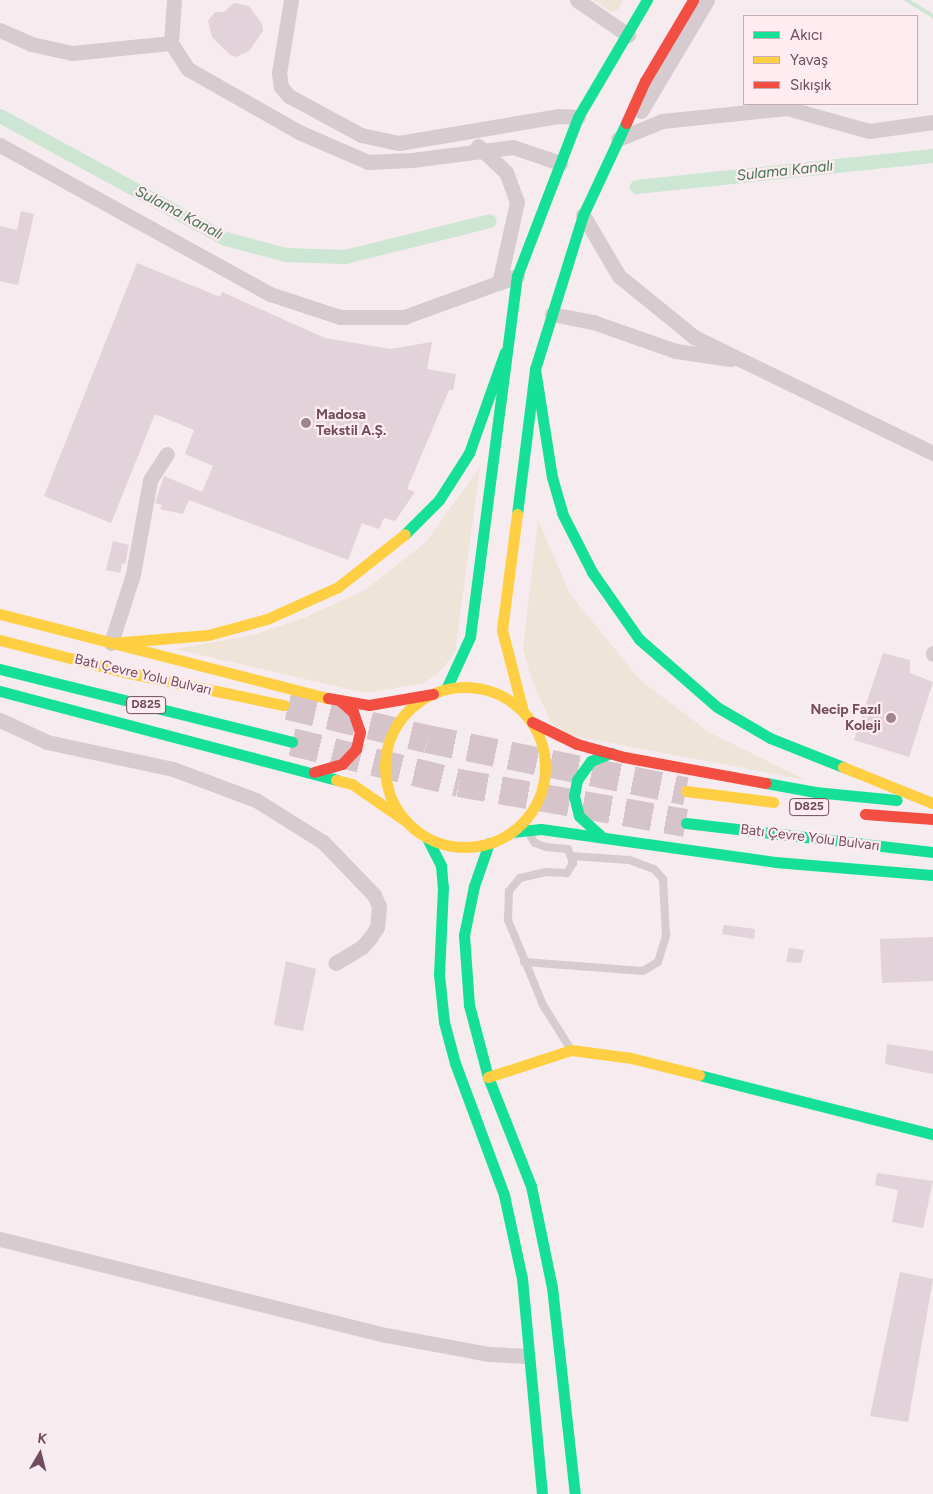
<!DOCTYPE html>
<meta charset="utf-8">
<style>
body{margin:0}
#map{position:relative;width:933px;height:1494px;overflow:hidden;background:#f6ebee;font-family:Figtree,sans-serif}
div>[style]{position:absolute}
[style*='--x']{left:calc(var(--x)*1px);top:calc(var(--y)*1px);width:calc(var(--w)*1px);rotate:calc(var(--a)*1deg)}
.green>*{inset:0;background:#eee4d7}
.stream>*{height:4px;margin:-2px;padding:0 2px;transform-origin:2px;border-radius:2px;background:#cde5d3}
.canal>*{height:14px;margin:-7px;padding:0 7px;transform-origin:7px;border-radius:7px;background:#cde5d3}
.building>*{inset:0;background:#e2d2d9}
.highway-tunnel>*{height:28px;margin-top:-14px;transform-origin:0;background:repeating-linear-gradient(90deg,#d5c4ca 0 28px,transparent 0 42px)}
.lane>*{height:8px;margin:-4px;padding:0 4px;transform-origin:4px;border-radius:4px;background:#d6cbcf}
.street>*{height:15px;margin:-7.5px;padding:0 7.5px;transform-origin:7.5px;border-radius:7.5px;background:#d6cbcf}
.fast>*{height:11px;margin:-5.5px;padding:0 5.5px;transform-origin:5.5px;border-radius:5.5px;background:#16e098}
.slow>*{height:11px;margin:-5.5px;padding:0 5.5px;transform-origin:5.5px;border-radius:5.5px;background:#ffcf43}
.slow>.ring{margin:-5.5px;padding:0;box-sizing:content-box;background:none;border:11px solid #ffcf43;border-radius:50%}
.jam>*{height:11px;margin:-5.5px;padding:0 5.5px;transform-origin:5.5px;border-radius:5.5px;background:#f24e42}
.dots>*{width:14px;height:14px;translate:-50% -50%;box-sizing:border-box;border:2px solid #feecf0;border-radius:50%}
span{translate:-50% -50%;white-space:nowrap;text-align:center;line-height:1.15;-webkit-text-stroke:4.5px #feecf0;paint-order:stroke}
.shield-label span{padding:1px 4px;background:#feecf0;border:1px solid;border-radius:4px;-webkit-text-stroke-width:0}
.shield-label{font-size:12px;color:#724d5f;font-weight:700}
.poi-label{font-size:14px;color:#724d5f;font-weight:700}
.left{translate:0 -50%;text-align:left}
.right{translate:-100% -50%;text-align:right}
.street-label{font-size:14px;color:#724d5f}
.water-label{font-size:15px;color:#427652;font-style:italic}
.legend{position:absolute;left:743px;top:15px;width:175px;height:90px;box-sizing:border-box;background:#feecf0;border:1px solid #c6acb6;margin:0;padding:6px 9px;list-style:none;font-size:15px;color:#724d5f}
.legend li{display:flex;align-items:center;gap:10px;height:25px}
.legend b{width:25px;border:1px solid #c6acb6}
.north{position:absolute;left:15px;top:1429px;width:50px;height:50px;-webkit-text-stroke:4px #feecf0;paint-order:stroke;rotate:8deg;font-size:14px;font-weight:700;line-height:20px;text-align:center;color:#724d5f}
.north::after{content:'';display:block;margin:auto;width:18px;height:22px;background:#724d5f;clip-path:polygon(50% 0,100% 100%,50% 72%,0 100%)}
</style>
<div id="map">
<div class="green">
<i style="clip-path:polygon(594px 0,623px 0,618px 10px,611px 12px)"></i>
<i style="clip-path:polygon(480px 467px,455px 652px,442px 669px,424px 683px,366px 693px,175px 649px,253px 635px,304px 618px,365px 590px,426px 542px)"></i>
<i style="clip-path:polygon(538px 520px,570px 594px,640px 680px,710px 733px,806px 780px,569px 735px,551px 723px,531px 678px,523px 649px)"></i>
</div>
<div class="stream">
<i style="--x:907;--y:0;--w:31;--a:32"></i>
</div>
<div class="canal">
<i style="--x:0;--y:116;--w:257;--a:28.6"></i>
<i style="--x:226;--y:239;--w:62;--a:14.9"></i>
<i style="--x:286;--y:255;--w:59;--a:1.9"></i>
<i style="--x:345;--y:257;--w:149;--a:-13.9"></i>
<i style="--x:637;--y:187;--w:298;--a:-6"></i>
</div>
<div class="building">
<i style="clip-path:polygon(234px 3px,249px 6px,262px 24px,263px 31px,249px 51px,236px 57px,230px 55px,212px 37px,208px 21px,215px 12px,224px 12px)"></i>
<i style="clip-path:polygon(21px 211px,34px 214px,18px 285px,0 281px,0 226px,17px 230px)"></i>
<i style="clip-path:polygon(137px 263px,220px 297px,222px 292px,325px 338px,390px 349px,432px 342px,427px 369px,456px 374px,453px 390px,449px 390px,407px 489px,415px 492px,395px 521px,384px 518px,379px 529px,362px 523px,348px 560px,189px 500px,183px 514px,160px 509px,162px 505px,155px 503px,164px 476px,202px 492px,213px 466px,185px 454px,194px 430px,155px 414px,111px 523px,44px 496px)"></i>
<i style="clip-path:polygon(113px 541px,129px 545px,125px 564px,122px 563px,120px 573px,106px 570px)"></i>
<i style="clip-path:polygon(883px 653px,910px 660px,910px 673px,933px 682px,909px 757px,854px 740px)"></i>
<i style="clip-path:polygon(724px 925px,755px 929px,754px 939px,722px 934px)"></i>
<i style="clip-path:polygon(933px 937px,933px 981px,882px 983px,880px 939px)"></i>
<i style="clip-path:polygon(789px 948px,804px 950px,801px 963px,786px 962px)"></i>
<i style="clip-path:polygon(286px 961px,316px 969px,303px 1031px,274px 1025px)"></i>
<i style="clip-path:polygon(887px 1044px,933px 1051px,933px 1074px,885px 1064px)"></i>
<i style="clip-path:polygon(877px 1173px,933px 1181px,923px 1228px,892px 1222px,898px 1190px,875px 1185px)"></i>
<i style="clip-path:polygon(900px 1272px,933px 1279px,908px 1422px,870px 1416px)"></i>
</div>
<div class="highway-tunnel">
<i style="--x:288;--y:706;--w:143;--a:13.4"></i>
<i style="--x:427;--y:739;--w:264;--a:11.4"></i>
<i style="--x:292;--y:742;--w:172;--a:13.8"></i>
<i style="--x:459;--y:783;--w:230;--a:10"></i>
</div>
<div class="lane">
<i style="--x:531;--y:837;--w:7;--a:56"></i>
<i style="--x:535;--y:843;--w:12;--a:20"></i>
<i style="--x:546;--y:847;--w:22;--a:5"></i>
<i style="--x:568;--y:849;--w:15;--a:70"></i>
<i style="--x:573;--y:863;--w:12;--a:121"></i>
<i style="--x:567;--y:873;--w:21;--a:-177"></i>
<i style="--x:546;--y:872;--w:27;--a:167"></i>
<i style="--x:520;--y:878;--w:17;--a:130"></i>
<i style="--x:509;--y:891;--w:29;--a:92"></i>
<i style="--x:508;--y:920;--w:92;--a:67.6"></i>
<i style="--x:543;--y:1005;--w:51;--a:57.9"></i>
<i style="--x:524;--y:962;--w:119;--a:4.3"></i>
<i style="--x:643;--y:971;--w:17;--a:-31"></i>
<i style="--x:658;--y:962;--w:28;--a:-73"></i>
<i style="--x:666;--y:935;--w:56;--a:-93.1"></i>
<i style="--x:663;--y:879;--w:13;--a:-132"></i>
<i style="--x:654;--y:869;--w:27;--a:-160"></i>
<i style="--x:629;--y:860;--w:57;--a:-176"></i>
</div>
<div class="street">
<i style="--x:174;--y:0;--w:43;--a:94"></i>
<i style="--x:171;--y:43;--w:31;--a:57"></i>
<i style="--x:188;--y:69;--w:128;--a:29.6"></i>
<i style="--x:299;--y:132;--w:75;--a:23.5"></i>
<i style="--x:368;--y:162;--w:44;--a:-2.6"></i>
<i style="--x:412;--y:160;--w:102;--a:-7.3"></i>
<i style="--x:513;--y:147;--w:50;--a:18.8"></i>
<i style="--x:291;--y:0;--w:74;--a:99.3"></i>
<i style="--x:279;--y:73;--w:14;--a:82"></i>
<i style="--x:281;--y:87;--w:12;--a:48"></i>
<i style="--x:289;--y:96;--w:82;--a:28.4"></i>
<i style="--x:361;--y:135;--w:39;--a:12"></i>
<i style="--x:399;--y:143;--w:161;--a:-9.6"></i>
<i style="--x:558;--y:116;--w:20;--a:3"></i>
<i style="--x:577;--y:0;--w:62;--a:34.5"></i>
<i style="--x:0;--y:30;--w:34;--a:24"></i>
<i style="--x:31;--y:44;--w:42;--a:12.4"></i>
<i style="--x:72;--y:53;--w:100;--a:-5.8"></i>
<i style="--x:641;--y:111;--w:129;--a:-59.3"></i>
<i style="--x:618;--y:139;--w:48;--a:-22.2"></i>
<i style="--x:662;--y:121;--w:126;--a:-5.9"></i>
<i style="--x:787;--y:108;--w:85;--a:15.7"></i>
<i style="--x:869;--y:131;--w:65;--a:-8"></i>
<i style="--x:0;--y:145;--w:308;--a:28.9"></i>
<i style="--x:270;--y:294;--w:74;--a:18.2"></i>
<i style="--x:340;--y:317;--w:64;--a:0"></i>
<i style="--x:404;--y:317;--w:120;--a:-19.9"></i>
<i style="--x:478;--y:146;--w:38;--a:43"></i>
<i style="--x:506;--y:172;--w:32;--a:70"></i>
<i style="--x:517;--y:202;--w:83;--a:102.5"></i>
<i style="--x:583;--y:215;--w:71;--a:59.5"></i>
<i style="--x:619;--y:276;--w:97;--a:39.1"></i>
<i style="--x:694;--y:337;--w:266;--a:25.9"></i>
<i style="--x:552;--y:314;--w:42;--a:11"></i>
<i style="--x:593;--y:322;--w:88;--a:19.3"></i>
<i style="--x:676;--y:351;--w:55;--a:8.4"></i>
<i style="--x:111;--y:643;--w:72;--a:-72.3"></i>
<i style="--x:133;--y:574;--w:96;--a:-79.7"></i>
<i style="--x:150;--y:480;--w:31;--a:-57"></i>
<i style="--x:933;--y:654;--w:1;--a:-90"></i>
<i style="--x:0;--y:720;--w:52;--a:25.1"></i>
<i style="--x:47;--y:742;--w:129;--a:12.1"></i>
<i style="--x:173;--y:769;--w:89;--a:20.5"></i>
<i style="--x:256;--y:800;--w:79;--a:32.1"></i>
<i style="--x:323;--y:842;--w:74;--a:46.1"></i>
<i style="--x:374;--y:895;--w:12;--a:66"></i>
<i style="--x:379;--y:906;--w:21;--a:95"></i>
<i style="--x:377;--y:927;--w:13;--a:122"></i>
<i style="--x:370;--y:938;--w:12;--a:132"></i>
<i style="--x:362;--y:947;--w:31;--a:149"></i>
<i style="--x:0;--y:1239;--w:398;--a:14"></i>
<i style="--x:386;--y:1335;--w:105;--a:10.5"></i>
<i style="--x:489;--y:1354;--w:38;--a:3"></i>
</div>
<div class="fast">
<i style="--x:535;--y:369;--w:109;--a:81.1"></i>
<i style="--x:552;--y:477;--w:37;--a:74"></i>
<i style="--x:562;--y:513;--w:66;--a:63"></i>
<i style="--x:592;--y:572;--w:82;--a:55"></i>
<i style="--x:639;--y:639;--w:103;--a:41.1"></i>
<i style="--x:717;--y:707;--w:61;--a:30.3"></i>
<i style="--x:770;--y:738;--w:79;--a:21.7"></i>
<i style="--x:517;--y:514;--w:146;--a:-82.9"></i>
<i style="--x:535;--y:369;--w:161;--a:-72.7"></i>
<i style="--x:583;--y:215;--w:102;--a:-64.9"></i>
<i style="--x:405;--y:534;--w:48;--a:-45"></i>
<i style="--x:439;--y:500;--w:56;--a:-57.4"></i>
<i style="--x:469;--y:453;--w:107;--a:-70.4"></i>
<i style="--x:0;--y:669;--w:301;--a:14"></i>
<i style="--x:446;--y:689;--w:57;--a:-65.2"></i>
<i style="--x:470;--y:637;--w:364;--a:-82.6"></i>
<i style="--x:517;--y:276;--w:170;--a:-69"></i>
<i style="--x:578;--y:117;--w:136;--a:-59.5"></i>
<i style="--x:0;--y:691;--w:348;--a:14.8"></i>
<i style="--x:766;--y:783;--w:50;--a:10.4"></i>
<i style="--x:815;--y:792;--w:82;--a:5.6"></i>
<i style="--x:686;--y:823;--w:249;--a:6.7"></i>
<i style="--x:512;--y:832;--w:29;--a:-6"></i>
<i style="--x:541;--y:829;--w:236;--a:8"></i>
<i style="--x:775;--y:862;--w:159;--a:4.7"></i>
<i style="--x:600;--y:835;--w:28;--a:-138"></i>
<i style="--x:579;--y:816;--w:21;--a:-104"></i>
<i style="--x:574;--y:796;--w:16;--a:-79"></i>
<i style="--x:577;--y:780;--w:24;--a:-54"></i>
<i style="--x:591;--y:761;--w:22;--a:-22"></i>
<i style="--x:427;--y:838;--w:31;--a:63"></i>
<i style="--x:441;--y:866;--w:21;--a:85"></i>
<i style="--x:443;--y:887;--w:87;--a:92.6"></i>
<i style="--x:439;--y:974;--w:48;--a:84.1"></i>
<i style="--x:444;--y:1022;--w:42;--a:75"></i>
<i style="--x:455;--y:1063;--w:141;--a:69.6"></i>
<i style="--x:504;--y:1195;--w:85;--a:77.8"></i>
<i style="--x:522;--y:1278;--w:217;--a:84.7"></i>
<i style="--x:489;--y:843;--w:46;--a:109.2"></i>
<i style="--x:474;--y:886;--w:50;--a:101.5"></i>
<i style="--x:464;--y:935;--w:70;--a:85.9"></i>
<i style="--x:469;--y:1005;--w:74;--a:75.2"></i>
<i style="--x:488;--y:1077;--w:117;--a:68.5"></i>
<i style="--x:531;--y:1186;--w:103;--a:78.3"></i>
<i style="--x:552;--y:1287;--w:208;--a:83.7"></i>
<i style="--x:699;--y:1075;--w:241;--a:14.2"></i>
</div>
<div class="slow">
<i style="--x:517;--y:514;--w:117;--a:97.4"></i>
<i style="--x:502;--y:630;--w:84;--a:75.5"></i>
<i style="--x:0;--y:614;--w:339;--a:14.4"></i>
<i style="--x:0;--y:640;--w:128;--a:14.5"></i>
<i style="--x:124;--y:672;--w:163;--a:11.7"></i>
<i style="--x:111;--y:643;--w:97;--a:-4.7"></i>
<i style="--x:208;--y:635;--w:61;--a:-15.2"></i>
<i style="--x:267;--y:619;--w:78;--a:-24.3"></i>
<i style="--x:338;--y:587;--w:85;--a:-38.3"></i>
<i class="ring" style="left:385px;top:687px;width:149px;height:149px"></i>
<i style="--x:843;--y:767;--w:96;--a:22"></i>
<i style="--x:336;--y:780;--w:16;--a:14"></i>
<i style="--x:352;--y:784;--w:67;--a:34.6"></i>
<i style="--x:686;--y:791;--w:88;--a:7.2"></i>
<i style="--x:488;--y:1077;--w:87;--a:-18"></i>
<i style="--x:571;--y:1050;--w:61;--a:7.6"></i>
<i style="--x:631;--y:1058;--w:70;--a:14"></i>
</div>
<div class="jam">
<i style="--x:626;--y:123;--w:46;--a:-65.7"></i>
<i style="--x:645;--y:81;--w:94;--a:-59.3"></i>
<i style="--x:328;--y:698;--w:42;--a:9.7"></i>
<i style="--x:369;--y:705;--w:65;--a:-9.8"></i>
<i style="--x:532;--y:722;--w:50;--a:26.1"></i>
<i style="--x:577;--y:744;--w:49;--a:15.5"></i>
<i style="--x:624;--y:757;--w:144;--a:10.4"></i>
<i style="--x:314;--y:772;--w:29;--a:-16"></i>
<i style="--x:342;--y:764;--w:21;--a:-47"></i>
<i style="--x:356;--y:749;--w:17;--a:-77"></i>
<i style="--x:360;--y:732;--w:21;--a:-109"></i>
<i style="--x:353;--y:712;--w:18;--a:-139"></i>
<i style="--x:865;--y:814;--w:68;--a:4.2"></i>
</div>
<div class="dots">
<i style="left:306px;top:423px;background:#a08491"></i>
<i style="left:891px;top:718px;background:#a08491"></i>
</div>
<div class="shield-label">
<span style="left:146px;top:705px">D825</span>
<span style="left:809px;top:807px">D825</span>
</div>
<div class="poi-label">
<span class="left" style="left:316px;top:423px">Madosa<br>Tekstil A.Ş.</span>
<span class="right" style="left:881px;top:718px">Necip Fazıl<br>Koleji</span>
</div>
<div class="street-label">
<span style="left:143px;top:675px;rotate:13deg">Batı Çevre Yolu Bulvarı</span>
<span style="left:810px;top:838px;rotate:7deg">Batı Çevre Yolu Bulvarı</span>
</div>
<div class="water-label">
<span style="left:785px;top:171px;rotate:-6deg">Sulama Kanalı</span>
<span style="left:179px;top:213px;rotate:28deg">Sulama Kanalı</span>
</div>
<ul class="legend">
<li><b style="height:6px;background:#16e098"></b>Akıcı</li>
<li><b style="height:6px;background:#ffcf43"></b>Yavaş</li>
<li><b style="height:6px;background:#f24e42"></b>Sıkışık</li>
</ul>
<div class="north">K</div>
</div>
